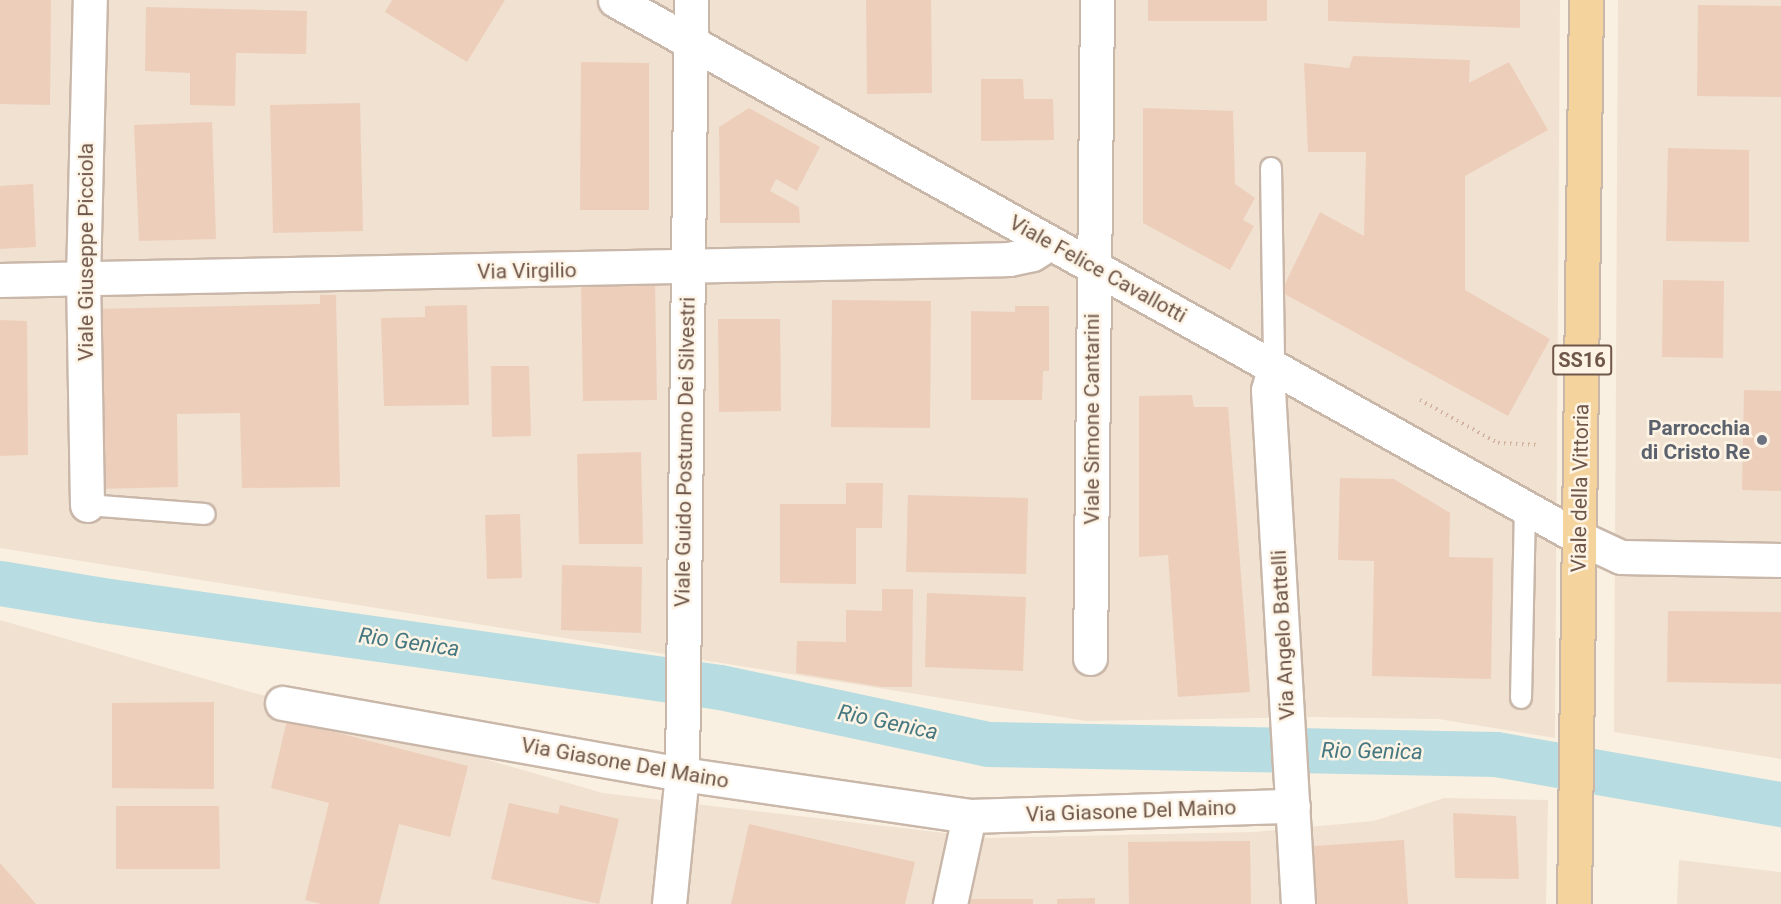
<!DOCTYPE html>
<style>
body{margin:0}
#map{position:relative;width:1781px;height:904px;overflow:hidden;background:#faf0e1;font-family:Roboto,sans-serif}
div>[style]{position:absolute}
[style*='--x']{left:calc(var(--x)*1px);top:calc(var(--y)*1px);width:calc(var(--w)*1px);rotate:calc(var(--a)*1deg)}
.residential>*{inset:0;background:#f1e1d0}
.canal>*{height:45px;margin:-22.5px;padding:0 22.5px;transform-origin:22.5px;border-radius:22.5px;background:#b7dce1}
.building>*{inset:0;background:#edcebb}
.path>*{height:4px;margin-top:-2px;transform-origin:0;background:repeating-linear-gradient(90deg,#d1b29e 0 1.5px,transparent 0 6px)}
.roads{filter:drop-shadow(2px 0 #c9b7a9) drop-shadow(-2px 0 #c9b7a9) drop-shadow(0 2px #c9b7a9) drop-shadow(0 -2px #c9b7a9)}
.lane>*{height:20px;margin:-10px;padding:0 10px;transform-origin:10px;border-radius:10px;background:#fff}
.street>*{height:33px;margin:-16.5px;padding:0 16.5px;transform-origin:16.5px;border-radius:16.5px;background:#fff}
.secondary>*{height:33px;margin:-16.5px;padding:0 16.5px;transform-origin:16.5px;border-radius:16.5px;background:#fff}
.primary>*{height:33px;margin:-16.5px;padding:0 16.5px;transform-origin:16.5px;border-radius:16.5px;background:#f5d39d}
.dots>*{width:16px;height:16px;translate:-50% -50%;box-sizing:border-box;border:3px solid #fdf4e6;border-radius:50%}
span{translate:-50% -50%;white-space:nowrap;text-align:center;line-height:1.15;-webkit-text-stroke:5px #fdf4e6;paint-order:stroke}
.shield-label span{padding:2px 4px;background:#fdf4e6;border:2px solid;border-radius:4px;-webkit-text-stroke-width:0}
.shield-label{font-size:20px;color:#6f574a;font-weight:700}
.street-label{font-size:21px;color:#6f574a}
.worship-label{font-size:21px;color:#5b616d;font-weight:700}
.right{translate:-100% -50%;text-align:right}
.water-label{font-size:22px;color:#467881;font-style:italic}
</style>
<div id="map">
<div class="residential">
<i style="clip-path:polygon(0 0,1560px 0,1555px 738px,1438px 719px,1312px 717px,1086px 721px,0 548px)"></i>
<i style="clip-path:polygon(1618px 0,1781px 0,1781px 759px,1614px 732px)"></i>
<i style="clip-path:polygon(0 620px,603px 793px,720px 807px,988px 838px,1254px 832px,1374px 821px,1444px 798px,1548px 800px,1546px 904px,0 904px)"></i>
<i style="clip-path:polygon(1679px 860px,1781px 872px,1781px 904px,1677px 904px)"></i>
</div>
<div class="canal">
<i style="--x:0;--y:583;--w:104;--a:9.4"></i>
<i style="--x:103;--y:600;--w:623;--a:8.03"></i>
<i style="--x:720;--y:687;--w:274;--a:12"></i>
<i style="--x:988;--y:744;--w:508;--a:1.13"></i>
<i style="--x:1496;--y:754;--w:289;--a:10"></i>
</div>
<div class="building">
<i style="clip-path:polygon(0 0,51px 0,50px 105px,0 104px)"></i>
<i style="clip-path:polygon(392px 0,505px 0,467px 62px,385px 12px)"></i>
<i style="clip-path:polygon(866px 0,931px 0,932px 93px,867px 94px)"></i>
<i style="clip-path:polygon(1148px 0,1267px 0,1267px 21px,1148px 21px)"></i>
<i style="clip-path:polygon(1328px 0,1520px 0,1520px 28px,1328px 21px)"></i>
<i style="clip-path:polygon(1698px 5px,1781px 6px,1781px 97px,1697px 96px)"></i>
<i style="clip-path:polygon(146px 7px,307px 11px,306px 54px,236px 53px,235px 106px,190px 105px,190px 73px,145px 71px)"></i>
<i style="clip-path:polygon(1353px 56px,1470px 60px,1469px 83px,1509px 62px,1548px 130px,1465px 176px,1465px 290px,1550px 339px,1508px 416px,1281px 292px,1320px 212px,1364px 236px,1366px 152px,1308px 152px,1304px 63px,1349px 68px)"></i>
<i style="clip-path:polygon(581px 62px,649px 63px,649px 210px,580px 210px)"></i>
<i style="clip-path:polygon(981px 79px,1023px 79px,1024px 99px,1053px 99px,1054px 140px,981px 141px)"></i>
<i style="clip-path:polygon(360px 103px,363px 231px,273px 233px,270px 105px)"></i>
<i style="clip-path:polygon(749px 108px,820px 147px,797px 191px,776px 179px,770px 191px,799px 207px,800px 223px,720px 223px,719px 127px)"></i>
<i style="clip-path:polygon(1143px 108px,1233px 111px,1235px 184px,1255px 198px,1243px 220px,1254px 226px,1230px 270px,1143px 223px)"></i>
<i style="clip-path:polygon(212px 122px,216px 239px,139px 241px,134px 125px)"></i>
<i style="clip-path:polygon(1668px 148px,1749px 150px,1749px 242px,1666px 241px)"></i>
<i style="clip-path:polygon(33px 184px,36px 247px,0 249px,0 186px)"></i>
<i style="clip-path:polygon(1663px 280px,1724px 281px,1723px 358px,1662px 357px)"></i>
<i style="clip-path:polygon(655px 283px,657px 400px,583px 401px,581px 284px)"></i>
<i style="clip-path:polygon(320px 295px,336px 295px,340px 487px,242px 488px,240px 413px,177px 414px,178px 487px,97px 489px,93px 309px,320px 304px)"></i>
<i style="clip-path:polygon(832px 300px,931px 301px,930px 428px,831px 427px)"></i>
<i style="clip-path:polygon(467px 305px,469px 405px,384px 406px,381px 318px,425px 317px,425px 306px)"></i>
<i style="clip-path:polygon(1015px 306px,1049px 306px,1049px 371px,1043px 371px,1042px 400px,971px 400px,971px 311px,1015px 312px)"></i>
<i style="clip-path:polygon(718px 319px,780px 319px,781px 411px,719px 412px)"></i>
<i style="clip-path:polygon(0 320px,27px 321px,28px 455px,0 456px)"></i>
<i style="clip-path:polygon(491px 366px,529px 366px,531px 436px,492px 437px)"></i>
<i style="clip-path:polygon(1744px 390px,1781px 391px,1781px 491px,1742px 490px)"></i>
<i style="clip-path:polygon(1192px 395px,1194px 407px,1228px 407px,1250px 692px,1178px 697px,1168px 555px,1139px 557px,1139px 396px)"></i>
<i style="clip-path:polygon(641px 452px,643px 544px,579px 544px,577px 454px)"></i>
<i style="clip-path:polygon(1340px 478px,1394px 479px,1450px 513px,1449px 557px,1493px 558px,1491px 679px,1372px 676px,1374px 561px,1338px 560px)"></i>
<i style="clip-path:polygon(846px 483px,883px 483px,882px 528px,856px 528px,856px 584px,780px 583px,780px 504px,846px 504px)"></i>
<i style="clip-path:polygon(908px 495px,1028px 498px,1026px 574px,906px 572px)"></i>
<i style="clip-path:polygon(520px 514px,522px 578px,487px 579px,485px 515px)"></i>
<i style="clip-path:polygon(562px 565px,642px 567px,641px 633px,561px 630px)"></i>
<i style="clip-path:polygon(882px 589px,913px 589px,912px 687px,882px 687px,796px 673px,797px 641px,846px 642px,846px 610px,882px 611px)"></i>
<i style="clip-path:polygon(927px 593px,1026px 597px,1023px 671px,925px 667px)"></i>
<i style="clip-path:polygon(1668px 611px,1781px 612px,1781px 684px,1667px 682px)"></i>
<i style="clip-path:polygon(214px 702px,214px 789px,112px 788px,112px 703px)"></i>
<i style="clip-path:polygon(287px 720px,468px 766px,450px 837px,399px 824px,379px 904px,321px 904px,305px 900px,329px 803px,271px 788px)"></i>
<i style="clip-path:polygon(509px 803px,558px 814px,560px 805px,619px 819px,599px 904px,491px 879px)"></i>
<i style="clip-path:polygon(116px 806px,219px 806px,220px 869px,116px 869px)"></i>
<i style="clip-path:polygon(1453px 813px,1516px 816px,1519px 879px,1455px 878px)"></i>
<i style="clip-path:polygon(749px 824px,915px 862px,905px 904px,731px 904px)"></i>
<i style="clip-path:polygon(1404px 840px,1408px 904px,1309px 904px,1314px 846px)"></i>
<i style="clip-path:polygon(1250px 841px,1251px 904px,1129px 904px,1128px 842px)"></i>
<i style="clip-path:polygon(0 863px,36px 904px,0 904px)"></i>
<i style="clip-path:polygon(1095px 898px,1095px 904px,1057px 904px,1057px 899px)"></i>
<i style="clip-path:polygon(967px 899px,1033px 899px,1033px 904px,967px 904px)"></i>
</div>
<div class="path">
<i style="--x:1420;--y:400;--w:89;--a:28.9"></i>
<i style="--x:1498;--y:443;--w:40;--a:2.9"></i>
</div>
<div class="roads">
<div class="lane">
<i style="--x:1271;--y:168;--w:200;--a:89.1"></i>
<i style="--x:87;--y:505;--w:118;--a:4.4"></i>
<i style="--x:1521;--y:698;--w:191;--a:-88.8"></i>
</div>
<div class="street">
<i style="--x:0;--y:280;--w:1009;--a:-1.19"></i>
<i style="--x:1009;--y:259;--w:24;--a:-12"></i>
<i style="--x:1032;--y:254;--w:21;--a:-31"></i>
<i style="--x:1274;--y:368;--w:23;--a:105"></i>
<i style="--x:1268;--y:390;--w:515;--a:86.66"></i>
<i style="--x:87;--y:505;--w:226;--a:-91"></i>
<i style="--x:83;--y:279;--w:279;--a:-88.6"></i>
<i style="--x:1580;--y:538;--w:45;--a:24.9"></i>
<i style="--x:1621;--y:557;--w:160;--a:1.1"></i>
<i style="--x:1090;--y:658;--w:658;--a:-89.39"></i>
<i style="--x:282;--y:703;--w:406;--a:10.1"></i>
<i style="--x:682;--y:774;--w:290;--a:8.3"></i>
<i style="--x:969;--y:816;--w:324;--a:-1.8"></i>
<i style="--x:669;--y:904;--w:131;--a:-84.3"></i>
<i style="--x:682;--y:774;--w:774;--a:-89.33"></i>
<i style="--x:950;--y:904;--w:90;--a:-77.8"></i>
</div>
<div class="secondary">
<i style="--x:615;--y:0;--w:1105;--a:29.14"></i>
</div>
<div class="primary">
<i style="--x:1574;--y:904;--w:904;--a:-89.24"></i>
</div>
</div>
<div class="dots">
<i style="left:1762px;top:440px;background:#6b7280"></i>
</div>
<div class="shield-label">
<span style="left:1582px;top:360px">SS16</span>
</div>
<div class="street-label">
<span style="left:86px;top:252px;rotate:-90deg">Viale Giuseppe Picciola</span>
<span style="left:1098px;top:269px;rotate:29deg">Viale Felice Cavallotti</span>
<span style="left:527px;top:271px;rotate:-1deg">Via Virgilio</span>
<span style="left:1092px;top:419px;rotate:-90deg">Viale Simone Cantarini</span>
<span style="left:685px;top:452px;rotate:-89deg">Viale Guido Postumo Dei Silvestri</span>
<span style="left:1580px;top:488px;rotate:-89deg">Viale della Vittoria</span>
<span style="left:1283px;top:635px;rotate:-93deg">Via Angelo Battelli</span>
<span style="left:625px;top:763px;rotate:10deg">Via Giasone Del Maino</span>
<span style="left:1131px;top:811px;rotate:-2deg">Via Giasone Del Maino</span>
</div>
<div class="worship-label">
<span class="right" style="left:1750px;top:440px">Parrocchia<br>di Cristo Re</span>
</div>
<div class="water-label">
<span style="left:409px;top:642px;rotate:8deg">Rio Genica</span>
<span style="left:888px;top:722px;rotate:12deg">Rio Genica</span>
<span style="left:1372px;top:751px;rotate:1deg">Rio Genica</span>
</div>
</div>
